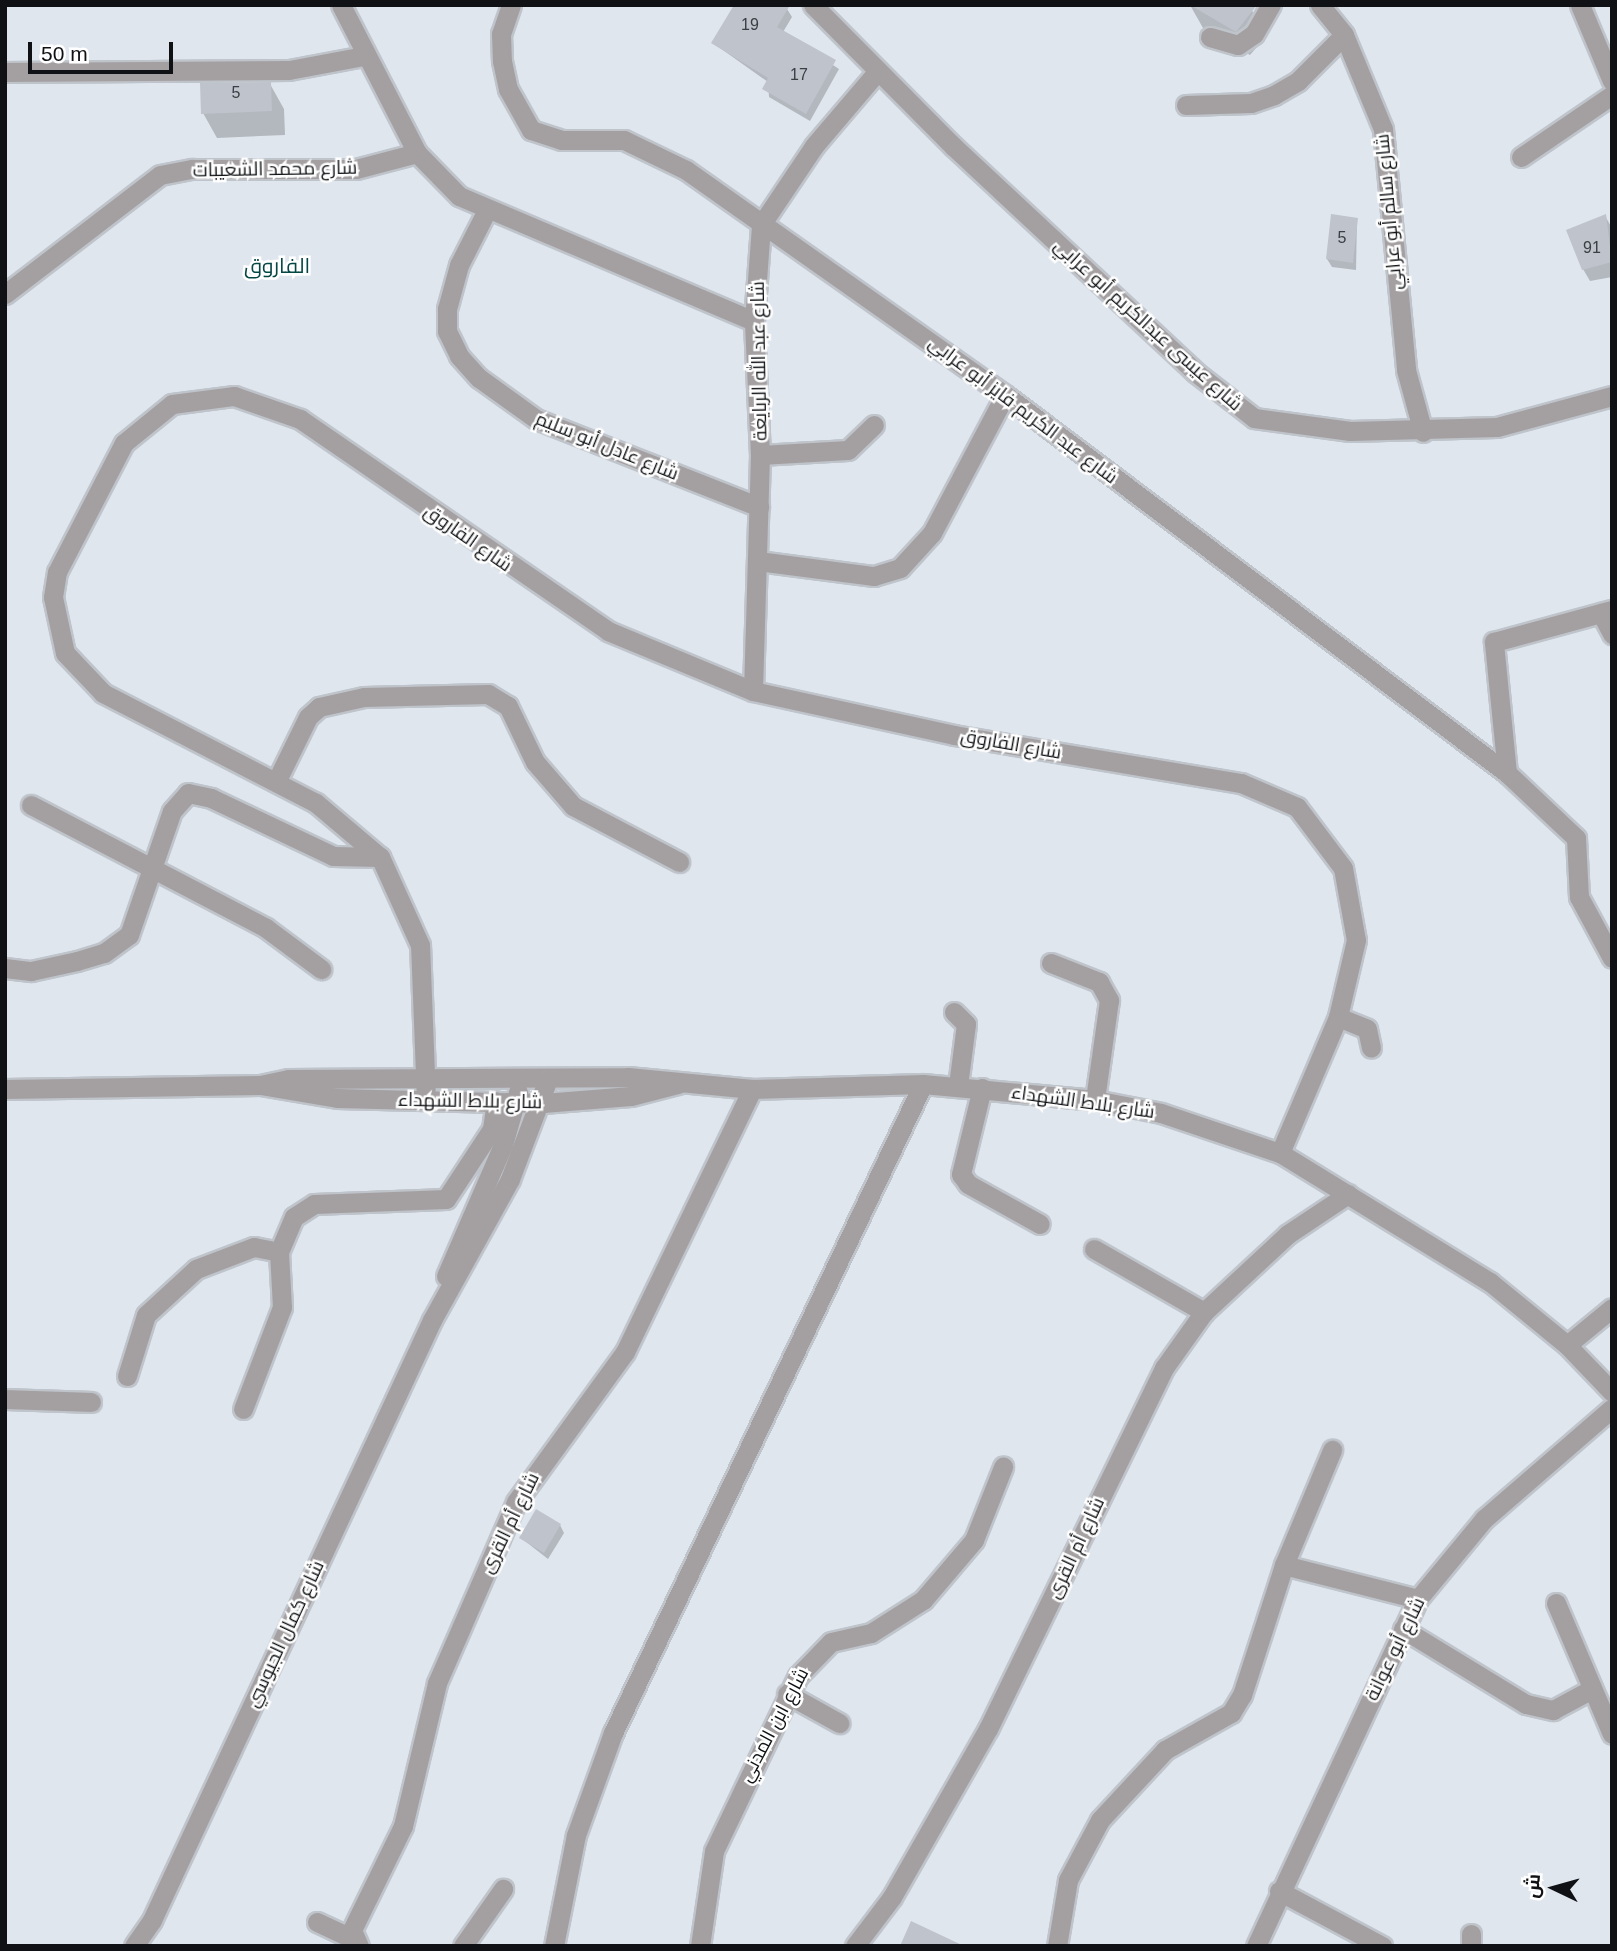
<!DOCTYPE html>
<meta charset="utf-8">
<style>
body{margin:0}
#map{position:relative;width:1617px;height:1951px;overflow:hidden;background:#e0e6ee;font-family:Helvetica,Cairo,sans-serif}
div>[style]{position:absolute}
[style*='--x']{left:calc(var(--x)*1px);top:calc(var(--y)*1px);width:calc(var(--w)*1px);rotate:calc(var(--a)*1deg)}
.shadow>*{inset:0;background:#0003}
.building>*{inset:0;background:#bec3cc}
.roads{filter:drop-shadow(2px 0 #bfc4cb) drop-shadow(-2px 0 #bfc4cb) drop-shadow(0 2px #bfc4cb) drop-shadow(0 -2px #bfc4cb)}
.minor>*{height:19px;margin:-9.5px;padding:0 9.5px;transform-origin:9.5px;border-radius:9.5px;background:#a4a0a2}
span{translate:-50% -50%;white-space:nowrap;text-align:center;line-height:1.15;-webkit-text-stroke:5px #fff;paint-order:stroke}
.number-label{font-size:16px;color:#3b3e42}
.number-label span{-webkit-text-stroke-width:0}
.street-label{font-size:19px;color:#0f1114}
.neighbourhood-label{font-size:21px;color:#044745}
.frame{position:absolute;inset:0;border:7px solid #0f1114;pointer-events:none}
.north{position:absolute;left:1519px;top:1853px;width:70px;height:70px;-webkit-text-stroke:5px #fff;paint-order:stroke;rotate:275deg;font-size:19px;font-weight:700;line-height:28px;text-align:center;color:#0f1114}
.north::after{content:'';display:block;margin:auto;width:24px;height:32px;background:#0f1114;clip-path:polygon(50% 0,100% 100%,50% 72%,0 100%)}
.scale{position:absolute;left:28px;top:42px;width:145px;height:32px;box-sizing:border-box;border:4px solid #0f1114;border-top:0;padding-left:9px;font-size:21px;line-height:24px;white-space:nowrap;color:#0f1114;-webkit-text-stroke:5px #fff;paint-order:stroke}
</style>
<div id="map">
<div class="shadow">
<i style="clip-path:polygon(1190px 5px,1248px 5px,1268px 34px,1250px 55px,1203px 28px)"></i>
<i style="clip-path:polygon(787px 9px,792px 17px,783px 32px,839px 69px,810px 121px,769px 97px,768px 82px,713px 43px)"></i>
<i style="clip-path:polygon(270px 84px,284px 109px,285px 135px,217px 138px,203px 113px)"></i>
<i style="clip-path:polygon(1605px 216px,1612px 228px,1612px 277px,1590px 281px,1583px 269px)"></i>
<i style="clip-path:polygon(1357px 219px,1356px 270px,1332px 267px,1327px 259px)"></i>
<i style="clip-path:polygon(560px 1525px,564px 1533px,548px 1559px,521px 1538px)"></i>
</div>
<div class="building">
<i style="clip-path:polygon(734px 5px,790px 5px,777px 27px,836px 60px,806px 114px,762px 89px,768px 78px,711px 43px)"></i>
<i style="clip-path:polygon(1190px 5px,1257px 5px,1236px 32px)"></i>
<i style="clip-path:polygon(271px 82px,272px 111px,201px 114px,200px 83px)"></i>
<i style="clip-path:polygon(1331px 214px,1358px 218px,1353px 263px,1326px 259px)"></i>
<i style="clip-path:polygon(1606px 214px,1612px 262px,1582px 270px,1566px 230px)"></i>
<i style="clip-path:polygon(536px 1509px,561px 1524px,544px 1553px,519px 1538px)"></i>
<i style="clip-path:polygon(911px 1921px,964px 1946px,900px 1946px)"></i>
</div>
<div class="roads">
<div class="minor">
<i style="--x:341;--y:5;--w:166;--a:62.8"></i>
<i style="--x:417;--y:153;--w:60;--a:45.7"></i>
<i style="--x:459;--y:196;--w:320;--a:23"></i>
<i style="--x:511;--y:5;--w:31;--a:109"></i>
<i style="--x:501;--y:34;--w:27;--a:88"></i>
<i style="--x:502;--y:61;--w:29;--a:78"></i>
<i style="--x:508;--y:89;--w:47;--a:60.7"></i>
<i style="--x:531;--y:130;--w:32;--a:18"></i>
<i style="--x:561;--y:140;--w:63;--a:0"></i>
<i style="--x:624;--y:140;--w:69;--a:25.8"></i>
<i style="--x:686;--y:170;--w:390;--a:35.2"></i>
<i style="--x:1005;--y:395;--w:628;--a:36.98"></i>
<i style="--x:1507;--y:773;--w:95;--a:43.3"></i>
<i style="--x:1576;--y:838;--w:59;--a:87.1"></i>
<i style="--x:1579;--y:897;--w:69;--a:61.6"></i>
<i style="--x:813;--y:5;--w:199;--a:45.2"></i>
<i style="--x:953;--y:146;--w:331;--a:43"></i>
<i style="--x:1195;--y:372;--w:75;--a:37.9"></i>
<i style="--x:1254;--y:418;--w:97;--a:7.7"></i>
<i style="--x:1350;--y:431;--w:147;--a:-1.6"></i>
<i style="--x:1497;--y:427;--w:119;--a:-15.1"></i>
<i style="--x:1320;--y:5;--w:38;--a:51"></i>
<i style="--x:1344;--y:35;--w:102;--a:67.5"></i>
<i style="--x:1383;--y:129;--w:242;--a:84.5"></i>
<i style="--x:1406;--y:370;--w:64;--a:74.7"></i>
<i style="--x:1580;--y:5;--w:82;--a:67.2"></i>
<i style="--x:1210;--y:37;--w:29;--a:16"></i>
<i style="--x:1238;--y:45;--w:19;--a:-35"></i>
<i style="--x:1254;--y:34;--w:34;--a:-60"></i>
<i style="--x:5;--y:72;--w:284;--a:-0.4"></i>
<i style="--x:289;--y:70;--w:76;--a:-10.6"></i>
<i style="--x:1186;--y:105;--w:65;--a:-1.8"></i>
<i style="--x:1251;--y:103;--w:24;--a:-19"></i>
<i style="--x:1274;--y:95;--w:28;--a:-30"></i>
<i style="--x:1298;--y:81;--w:65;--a:-45"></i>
<i style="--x:1521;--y:157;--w:110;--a:-34.3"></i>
<i style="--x:486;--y:212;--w:59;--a:117"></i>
<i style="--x:459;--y:265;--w:46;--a:105.3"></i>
<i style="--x:447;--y:309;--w:22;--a:90"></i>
<i style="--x:447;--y:331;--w:28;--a:64"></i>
<i style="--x:459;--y:356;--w:30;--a:48"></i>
<i style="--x:479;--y:378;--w:70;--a:35.7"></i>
<i style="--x:536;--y:419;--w:240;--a:21.5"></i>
<i style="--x:5;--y:294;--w:195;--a:-37.5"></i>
<i style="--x:160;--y:175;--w:33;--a:-11"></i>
<i style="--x:192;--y:169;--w:164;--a:0"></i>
<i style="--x:356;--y:169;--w:63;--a:-14.7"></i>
<i style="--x:760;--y:455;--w:88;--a:-3.3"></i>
<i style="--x:848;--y:450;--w:36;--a:-44"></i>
<i style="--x:758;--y:561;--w:117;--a:7.4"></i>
<i style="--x:874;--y:576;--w:27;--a:-17"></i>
<i style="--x:900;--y:568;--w:47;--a:-47.6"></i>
<i style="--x:932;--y:533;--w:156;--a:-62.1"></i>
<i style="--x:1601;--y:613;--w:24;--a:62"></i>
<i style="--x:753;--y:691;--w:236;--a:-88.3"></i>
<i style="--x:760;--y:455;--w:134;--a:-92.6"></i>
<i style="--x:754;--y:321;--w:96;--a:-85.8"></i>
<i style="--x:761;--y:225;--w:95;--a:-56.1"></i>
<i style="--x:814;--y:146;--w:97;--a:-49.6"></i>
<i style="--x:1507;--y:773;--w:132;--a:-95.7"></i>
<i style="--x:1494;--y:642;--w:122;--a:-15.2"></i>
<i style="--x:277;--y:780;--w:70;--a:-63.8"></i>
<i style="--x:308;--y:717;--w:15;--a:-42"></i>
<i style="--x:319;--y:707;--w:46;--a:-12.5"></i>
<i style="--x:364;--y:697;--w:124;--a:-1.4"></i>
<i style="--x:488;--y:694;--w:23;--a:31"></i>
<i style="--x:508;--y:706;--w:62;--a:64.3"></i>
<i style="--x:535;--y:762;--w:58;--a:49.2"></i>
<i style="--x:573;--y:806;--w:120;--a:27.8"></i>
<i style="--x:31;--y:805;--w:265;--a:27.6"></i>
<i style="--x:266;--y:928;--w:69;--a:36.7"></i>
<i style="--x:1051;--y:963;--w:52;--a:21.6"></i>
<i style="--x:1099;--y:982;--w:21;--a:61"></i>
<i style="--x:1109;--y:1000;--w:101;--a:98"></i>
<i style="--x:5;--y:968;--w:26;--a:7"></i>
<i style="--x:31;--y:971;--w:47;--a:-12.3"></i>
<i style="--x:77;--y:961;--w:28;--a:-17"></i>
<i style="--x:104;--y:953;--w:31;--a:-36"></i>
<i style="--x:129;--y:935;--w:131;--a:-70.9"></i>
<i style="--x:172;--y:811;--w:24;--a:-48"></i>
<i style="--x:188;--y:793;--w:24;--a:12"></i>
<i style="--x:211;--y:798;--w:135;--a:25.4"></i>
<i style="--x:333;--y:856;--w:47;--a:1.2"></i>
<i style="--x:954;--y:1012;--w:17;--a:45"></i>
<i style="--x:966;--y:1024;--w:63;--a:97.4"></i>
<i style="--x:1338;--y:1017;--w:31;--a:22"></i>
<i style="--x:1367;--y:1029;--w:19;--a:78"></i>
<i style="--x:260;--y:1085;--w:78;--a:9.6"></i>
<i style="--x:337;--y:1098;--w:206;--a:1.4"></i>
<i style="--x:543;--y:1103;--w:88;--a:-4.5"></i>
<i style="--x:631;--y:1096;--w:49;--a:-14.3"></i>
<i style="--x:982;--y:1088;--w:89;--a:103.7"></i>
<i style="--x:961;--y:1174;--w:12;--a:55"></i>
<i style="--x:968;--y:1184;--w:82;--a:29.1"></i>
<i style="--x:5;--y:1089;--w:255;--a:-0.9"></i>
<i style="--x:260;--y:1085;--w:29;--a:-12"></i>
<i style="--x:288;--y:1079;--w:340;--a:-0.3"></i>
<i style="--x:628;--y:1077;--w:125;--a:5.5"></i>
<i style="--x:752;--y:1089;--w:171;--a:-1.7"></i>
<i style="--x:923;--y:1084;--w:173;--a:5.3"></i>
<i style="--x:1095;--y:1100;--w:67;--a:11.1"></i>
<i style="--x:1161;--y:1113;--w:126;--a:18.6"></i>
<i style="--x:1280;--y:1153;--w:246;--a:31.6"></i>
<i style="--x:1490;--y:1282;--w:99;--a:39.3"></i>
<i style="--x:1567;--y:1345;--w:65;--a:46.2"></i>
<i style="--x:426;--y:1100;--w:155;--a:-92.2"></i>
<i style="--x:420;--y:945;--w:97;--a:-114.4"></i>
<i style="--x:380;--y:857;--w:84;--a:-139.8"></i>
<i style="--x:316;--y:803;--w:240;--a:-152.7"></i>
<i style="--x:103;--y:693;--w:55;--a:-133.5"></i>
<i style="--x:65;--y:653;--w:57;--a:-102.1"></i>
<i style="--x:53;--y:597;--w:25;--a:-81"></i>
<i style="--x:57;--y:572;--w:145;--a:-62.6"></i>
<i style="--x:124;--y:443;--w:62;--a:-39.1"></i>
<i style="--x:172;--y:404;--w:63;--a:-7.4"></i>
<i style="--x:234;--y:396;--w:70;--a:19.2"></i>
<i style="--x:300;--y:419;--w:374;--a:34.5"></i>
<i style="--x:608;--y:631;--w:157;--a:22.5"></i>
<i style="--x:753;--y:691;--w:206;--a:12.3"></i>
<i style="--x:954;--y:735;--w:291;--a:9.5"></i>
<i style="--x:1241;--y:783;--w:61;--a:23.2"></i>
<i style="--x:1297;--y:807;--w:76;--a:53"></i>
<i style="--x:1343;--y:868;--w:73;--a:79.8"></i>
<i style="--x:1356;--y:940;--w:79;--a:103.2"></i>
<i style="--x:1338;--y:1017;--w:148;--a:113.1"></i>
<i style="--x:1094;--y:1249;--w:127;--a:29.8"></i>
<i style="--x:279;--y:1252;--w:38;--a:-67"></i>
<i style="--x:294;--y:1217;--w:24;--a:-33"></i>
<i style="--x:314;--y:1204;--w:132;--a:-2.2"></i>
<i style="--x:446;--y:1199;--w:84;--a:-56.7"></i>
<i style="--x:492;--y:1129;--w:28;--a:-82"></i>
<i style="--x:446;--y:1276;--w:143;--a:-66.5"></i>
<i style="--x:503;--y:1145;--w:55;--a:-74.2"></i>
<i style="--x:1567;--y:1345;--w:58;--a:-39.4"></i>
<i style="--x:127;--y:1376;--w:64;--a:-72.7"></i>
<i style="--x:146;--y:1315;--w:68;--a:-42.6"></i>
<i style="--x:196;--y:1269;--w:62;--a:-20.8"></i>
<i style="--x:254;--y:1247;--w:25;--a:11"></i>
<i style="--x:279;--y:1252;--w:55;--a:86.9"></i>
<i style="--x:282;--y:1307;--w:109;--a:110.9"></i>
<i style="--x:5;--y:1399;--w:86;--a:2"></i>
<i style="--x:1284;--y:1565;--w:138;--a:14.2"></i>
<i style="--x:1556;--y:1603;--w:142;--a:66.9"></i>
<i style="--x:1403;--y:1629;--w:144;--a:31.4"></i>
<i style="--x:1526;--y:1704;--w:28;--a:13"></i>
<i style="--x:1553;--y:1710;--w:44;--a:-28.3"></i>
<i style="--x:787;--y:1694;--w:60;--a:29.1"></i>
<i style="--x:1279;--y:1891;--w:117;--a:28.1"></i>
<i style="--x:317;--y:1922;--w:38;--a:25"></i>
<i style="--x:134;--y:1946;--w:32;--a:-55"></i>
<i style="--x:152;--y:1920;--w:662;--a:-64.98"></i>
<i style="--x:432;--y:1320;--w:161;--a:-61"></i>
<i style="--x:510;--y:1179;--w:107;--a:-69.2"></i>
<i style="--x:359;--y:1946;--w:17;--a:-114"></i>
<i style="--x:352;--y:1930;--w:116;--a:-63.9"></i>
<i style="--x:403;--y:1826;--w:147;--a:-76.6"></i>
<i style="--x:437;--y:1683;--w:197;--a:-66.4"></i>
<i style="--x:516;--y:1502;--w:185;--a:-54"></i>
<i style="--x:625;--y:1352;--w:292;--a:-64.2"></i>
<i style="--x:463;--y:1946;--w:70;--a:-54.9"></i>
<i style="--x:554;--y:1946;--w:113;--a:-78.8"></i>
<i style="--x:576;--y:1835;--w:109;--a:-70.1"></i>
<i style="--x:613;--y:1733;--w:719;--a:-64.47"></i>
<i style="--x:700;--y:1946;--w:96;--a:-81.6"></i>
<i style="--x:714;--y:1851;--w:194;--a:-64.4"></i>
<i style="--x:798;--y:1676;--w:47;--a:-45.9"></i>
<i style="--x:831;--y:1642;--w:41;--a:-12.7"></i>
<i style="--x:871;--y:1633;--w:62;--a:-32.4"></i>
<i style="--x:923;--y:1600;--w:79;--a:-49.6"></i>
<i style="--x:974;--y:1540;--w:79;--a:-68.3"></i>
<i style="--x:855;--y:1946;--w:61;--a:-52.9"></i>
<i style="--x:892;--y:1897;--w:193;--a:-60.3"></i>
<i style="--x:988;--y:1729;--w:402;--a:-64"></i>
<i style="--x:1164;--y:1368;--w:69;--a:-54.5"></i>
<i style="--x:1204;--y:1312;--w:115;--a:-42.9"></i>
<i style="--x:1288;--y:1234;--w:72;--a:-33.7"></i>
<i style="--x:1057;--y:1946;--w:67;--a:-80.5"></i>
<i style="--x:1068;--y:1880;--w:68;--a:-61.9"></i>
<i style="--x:1100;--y:1820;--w:96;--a:-47.1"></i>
<i style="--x:1165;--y:1750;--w:76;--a:-29.3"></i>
<i style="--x:1231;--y:1713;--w:21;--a:-59"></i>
<i style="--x:1242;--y:1695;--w:137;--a:-72.1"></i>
<i style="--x:1284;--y:1565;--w:125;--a:-67.3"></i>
<i style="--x:1256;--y:1946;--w:383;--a:-65"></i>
<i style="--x:1418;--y:1599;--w:104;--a:-50.5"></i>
<i style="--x:1484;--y:1519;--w:169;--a:-40.9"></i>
<i style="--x:1471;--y:1946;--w:12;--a:-90"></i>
</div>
</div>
<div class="number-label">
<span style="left:750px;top:25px">19</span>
<span style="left:799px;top:75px">17</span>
<span style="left:236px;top:93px">5</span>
<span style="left:1342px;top:238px">5</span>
<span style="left:1592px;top:248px">91</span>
</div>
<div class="street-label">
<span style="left:275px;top:169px;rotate:-1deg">شارع محمد الشعيبات</span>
<span style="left:1389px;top:212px;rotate:-95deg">شارع سالم أبو عرابي</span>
<span style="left:1148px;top:325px;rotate:42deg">شارع عيسى عبدالكريم أبو عرابي</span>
<span style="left:759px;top:361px;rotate:-91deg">شارع عبد الله الربايعة</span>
<span style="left:1023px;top:410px;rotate:37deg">شارع عبد الكريم فايز أبو عرابي</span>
<span style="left:607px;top:446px;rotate:22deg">شارع عادل أبو سليم</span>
<span style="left:468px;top:538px;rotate:35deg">شارع الفاروق</span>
<span style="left:1011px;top:744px;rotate:10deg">شارع الفاروق</span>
<span style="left:470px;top:1101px;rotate:1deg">شارع بلاط الشهداء</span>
<span style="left:1083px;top:1102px;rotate:8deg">شارع بلاط الشهداء</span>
<span style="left:510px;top:1523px;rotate:-64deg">شارع أم القرى</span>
<span style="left:1076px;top:1548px;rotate:-65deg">شارع أم القرى</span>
<span style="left:285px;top:1634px;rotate:-65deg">شارع كمال الجيوسي</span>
<span style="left:1395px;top:1649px;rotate:-64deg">شارع أبو عوانة</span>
<span style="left:774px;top:1725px;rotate:-62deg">شارع ابن المدني</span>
</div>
<div class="neighbourhood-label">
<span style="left:277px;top:266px">الفاروق</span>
</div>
<div class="frame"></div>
<div class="north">ش</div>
<div class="scale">50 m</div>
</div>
